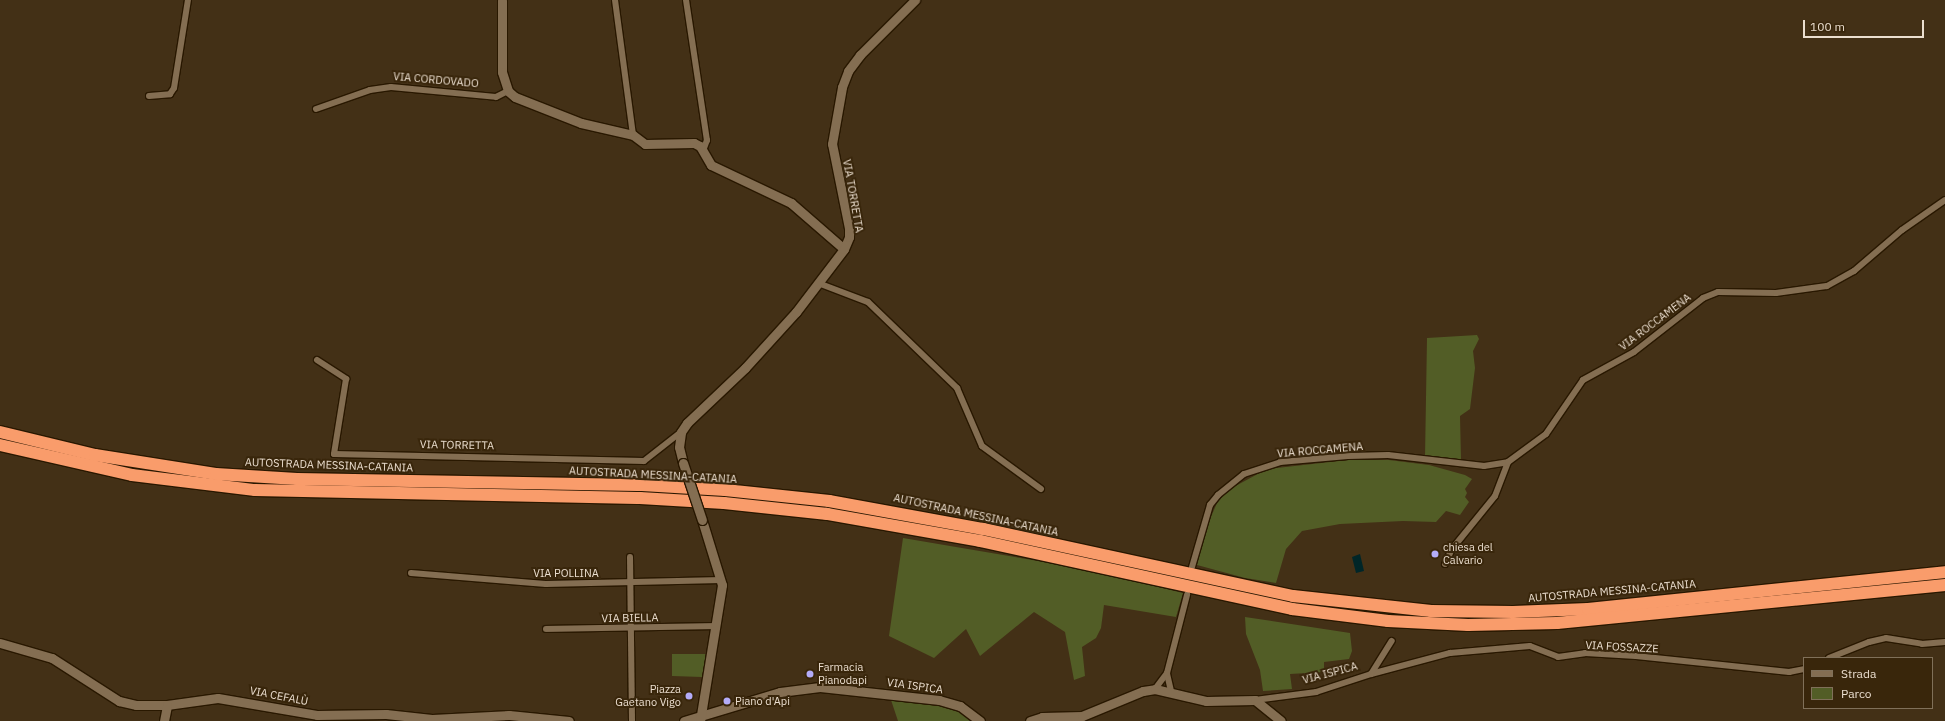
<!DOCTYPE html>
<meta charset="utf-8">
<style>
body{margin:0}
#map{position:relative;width:1945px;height:721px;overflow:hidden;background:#433016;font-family:"IBM Plex Sans",sans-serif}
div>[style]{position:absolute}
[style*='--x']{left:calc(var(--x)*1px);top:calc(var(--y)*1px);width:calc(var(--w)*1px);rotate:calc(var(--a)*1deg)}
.green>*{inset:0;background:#525d26}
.water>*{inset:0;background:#002628}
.roads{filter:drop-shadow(1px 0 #291800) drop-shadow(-1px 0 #291800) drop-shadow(0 1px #291800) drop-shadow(0 -1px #291800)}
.street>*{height:6px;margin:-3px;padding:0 3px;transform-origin:3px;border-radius:3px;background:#846e52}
.secondary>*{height:9px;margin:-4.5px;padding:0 4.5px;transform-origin:4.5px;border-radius:4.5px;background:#846e52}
.highway>*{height:12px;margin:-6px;padding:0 6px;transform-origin:6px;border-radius:6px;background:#f99c6b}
.bridges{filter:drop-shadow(1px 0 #291800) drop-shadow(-1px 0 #291800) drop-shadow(0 1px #291800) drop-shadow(0 -1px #291800)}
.secondary-bridge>*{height:9px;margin:-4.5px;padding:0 4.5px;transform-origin:4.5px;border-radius:4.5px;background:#846e52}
.dots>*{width:11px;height:11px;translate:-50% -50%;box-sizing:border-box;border:2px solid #39260b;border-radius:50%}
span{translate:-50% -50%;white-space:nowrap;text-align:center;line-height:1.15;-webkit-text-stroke:4px #39260b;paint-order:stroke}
.street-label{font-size:11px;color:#ebdecf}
.poi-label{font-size:11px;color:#ebdecf}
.left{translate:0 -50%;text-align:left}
.right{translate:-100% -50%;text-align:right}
.legend{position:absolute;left:1803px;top:657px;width:130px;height:52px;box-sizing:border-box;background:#39260b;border:1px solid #807059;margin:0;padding:5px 7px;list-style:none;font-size:12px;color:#ebdecf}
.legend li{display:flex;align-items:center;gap:8px;height:20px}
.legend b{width:20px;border:1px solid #807059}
.scale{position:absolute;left:1803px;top:20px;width:121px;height:18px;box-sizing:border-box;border:2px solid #ebdecf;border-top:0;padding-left:5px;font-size:12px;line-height:14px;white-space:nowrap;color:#ebdecf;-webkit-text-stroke:3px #39260b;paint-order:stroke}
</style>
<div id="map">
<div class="green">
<i style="clip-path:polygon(1477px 335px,1479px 339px,1473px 351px,1475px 368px,1470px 409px,1460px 416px,1461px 460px,1425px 457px,1427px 338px)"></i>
<i style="clip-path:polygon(1348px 460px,1389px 460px,1429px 465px,1465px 475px,1472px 479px,1465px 489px,1467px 493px,1465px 497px,1469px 502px,1460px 515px,1446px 511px,1436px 522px,1403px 521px,1340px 524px,1302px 531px,1286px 549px,1276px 583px,1245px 578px,1197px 565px,1203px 535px,1217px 503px,1228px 490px,1267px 469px)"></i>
<i style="clip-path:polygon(903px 538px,1085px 569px,1183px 593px,1176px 617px,1104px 605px,1101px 628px,1096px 638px,1082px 647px,1085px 676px,1074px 680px,1065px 632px,1034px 612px,980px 656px,966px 629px,934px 658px,889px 636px)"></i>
<i style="clip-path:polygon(1245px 617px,1350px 633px,1352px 651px,1349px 659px,1324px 662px,1324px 672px,1290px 674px,1292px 689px,1263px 691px,1260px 670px,1246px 634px)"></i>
<i style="clip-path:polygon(672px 654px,706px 654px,702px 677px,672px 676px)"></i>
<i style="clip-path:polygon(890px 697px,931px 701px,962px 711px,975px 721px,898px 721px)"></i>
</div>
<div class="water">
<i style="clip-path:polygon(1360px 554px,1364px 571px,1356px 573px,1352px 557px)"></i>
</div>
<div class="roads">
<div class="street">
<i style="--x:615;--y:0;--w:136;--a:82.4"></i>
<i style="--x:686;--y:0;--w:142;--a:81.5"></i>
<i style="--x:707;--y:140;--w:12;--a:110"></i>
<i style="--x:149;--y:96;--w:21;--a:-5"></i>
<i style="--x:170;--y:94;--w:7;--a:-56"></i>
<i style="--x:174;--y:88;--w:89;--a:-81"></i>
<i style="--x:316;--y:109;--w:57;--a:-19.4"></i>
<i style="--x:370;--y:90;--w:21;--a:-8"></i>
<i style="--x:391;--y:87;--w:105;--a:5.4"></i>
<i style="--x:496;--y:97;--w:13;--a:-27"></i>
<i style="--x:818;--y:283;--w:53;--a:20.8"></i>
<i style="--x:868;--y:302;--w:124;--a:44"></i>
<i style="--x:957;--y:388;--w:63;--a:66.7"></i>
<i style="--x:982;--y:446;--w:73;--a:36.1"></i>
<i style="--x:317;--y:360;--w:35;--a:33"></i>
<i style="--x:346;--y:379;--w:76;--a:99.1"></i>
<i style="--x:334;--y:454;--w:310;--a:1.3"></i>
<i style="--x:644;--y:461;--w:47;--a:-38.1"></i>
<i style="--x:630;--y:557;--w:164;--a:89.3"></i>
<i style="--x:1445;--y:564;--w:17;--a:-65"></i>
<i style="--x:1452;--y:549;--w:68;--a:-50.9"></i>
<i style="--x:1495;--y:496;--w:36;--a:-69"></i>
<i style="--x:1192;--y:567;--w:65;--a:-73.8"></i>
<i style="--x:1210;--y:505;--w:13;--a:-51"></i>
<i style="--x:1218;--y:495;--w:33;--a:-39"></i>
<i style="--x:1244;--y:474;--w:38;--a:-18"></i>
<i style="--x:1280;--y:462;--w:68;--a:-5"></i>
<i style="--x:1348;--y:456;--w:40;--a:-1.4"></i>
<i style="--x:1388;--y:455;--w:97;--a:6.5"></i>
<i style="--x:1484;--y:466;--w:24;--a:-9"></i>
<i style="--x:1508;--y:462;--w:47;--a:-36.4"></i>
<i style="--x:1546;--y:434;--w:65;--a:-55.6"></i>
<i style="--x:1583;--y:380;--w:58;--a:-28.8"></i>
<i style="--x:1634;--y:352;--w:88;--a:-38"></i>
<i style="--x:1703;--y:298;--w:16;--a:-22"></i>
<i style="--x:1718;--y:292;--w:58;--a:1"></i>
<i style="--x:1776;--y:293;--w:51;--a:-7.8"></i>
<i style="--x:1827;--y:286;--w:31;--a:-29"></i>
<i style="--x:1854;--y:271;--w:63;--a:-40.5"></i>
<i style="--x:1902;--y:230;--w:52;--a:-34.9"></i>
<i style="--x:411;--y:573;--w:135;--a:4.7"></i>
<i style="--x:546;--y:584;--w:176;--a:-1.3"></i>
<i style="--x:546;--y:629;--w:169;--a:-1"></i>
<i style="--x:1829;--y:658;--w:43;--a:-21.8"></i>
<i style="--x:1869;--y:642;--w:17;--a:-13"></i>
<i style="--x:1886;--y:638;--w:36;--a:9"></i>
<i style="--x:1922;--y:644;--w:23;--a:-5"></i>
<i style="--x:1371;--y:674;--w:82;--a:-14.9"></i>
<i style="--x:1450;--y:653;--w:80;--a:-5"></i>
<i style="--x:1530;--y:646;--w:30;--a:21"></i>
<i style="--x:1558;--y:657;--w:27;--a:-8"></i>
<i style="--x:1585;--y:653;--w:51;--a:3.4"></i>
<i style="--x:1636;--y:656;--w:154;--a:6"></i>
<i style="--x:1789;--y:672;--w:15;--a:-11"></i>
<i style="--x:1155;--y:689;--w:20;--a:-53"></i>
<i style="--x:1171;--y:691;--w:18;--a:-103"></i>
<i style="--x:1167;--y:673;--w:81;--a:-75.6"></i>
<i style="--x:1255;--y:700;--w:62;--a:-7.5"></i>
<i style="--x:1316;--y:692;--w:58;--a:-18.1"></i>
<i style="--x:1371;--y:674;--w:39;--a:-58"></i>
</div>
<div class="secondary">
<i style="--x:502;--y:0;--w:72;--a:90"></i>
<i style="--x:502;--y:72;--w:20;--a:72"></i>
<i style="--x:508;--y:91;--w:9;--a:41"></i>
<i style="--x:515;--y:97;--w:71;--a:21.5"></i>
<i style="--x:581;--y:123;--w:53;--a:13"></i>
<i style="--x:633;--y:135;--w:15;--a:37"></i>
<i style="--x:645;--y:144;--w:49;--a:-1.2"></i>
<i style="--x:694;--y:143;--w:7;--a:27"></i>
<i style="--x:700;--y:146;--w:22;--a:60"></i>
<i style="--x:711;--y:165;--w:89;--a:25.4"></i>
<i style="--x:791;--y:203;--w:70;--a:41"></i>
<i style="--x:683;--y:463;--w:16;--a:-104"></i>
<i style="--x:679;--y:447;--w:15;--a:-82"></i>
<i style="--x:681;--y:432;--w:11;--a:-56"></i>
<i style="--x:687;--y:423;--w:80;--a:-43.5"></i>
<i style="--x:745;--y:368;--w:76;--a:-47.7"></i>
<i style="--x:796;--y:312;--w:79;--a:-52.7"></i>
<i style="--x:844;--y:249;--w:13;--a:-67"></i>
<i style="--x:849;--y:237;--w:9;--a:-90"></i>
<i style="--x:849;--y:228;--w:86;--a:-101.4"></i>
<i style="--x:832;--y:144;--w:58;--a:-80"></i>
<i style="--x:842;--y:87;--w:17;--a:-69"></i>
<i style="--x:848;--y:71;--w:20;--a:-53"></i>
<i style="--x:860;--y:55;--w:78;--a:-45"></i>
<i style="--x:0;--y:643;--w:54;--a:16.1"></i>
<i style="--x:52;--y:658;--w:80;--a:32.7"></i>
<i style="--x:119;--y:701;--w:17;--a:13"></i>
<i style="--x:136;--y:705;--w:31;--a:0"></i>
<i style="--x:167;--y:705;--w:51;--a:-7.8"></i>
<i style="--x:218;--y:698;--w:100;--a:9.7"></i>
<i style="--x:317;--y:715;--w:69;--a:-0.8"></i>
<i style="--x:386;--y:714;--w:46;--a:6.2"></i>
<i style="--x:432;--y:719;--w:77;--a:-3"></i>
<i style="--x:509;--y:715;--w:60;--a:5.7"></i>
<i style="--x:164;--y:721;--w:16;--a:-79"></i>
<i style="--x:684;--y:721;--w:100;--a:-16.8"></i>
<i style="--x:780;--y:692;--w:40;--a:-7.1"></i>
<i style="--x:820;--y:687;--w:120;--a:6.2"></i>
<i style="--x:939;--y:700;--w:22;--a:16"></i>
<i style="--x:960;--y:706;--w:25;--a:37"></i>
<i style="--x:700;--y:721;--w:138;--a:-80.8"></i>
<i style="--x:722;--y:585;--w:68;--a:-107.1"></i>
<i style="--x:1030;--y:721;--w:13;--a:-18"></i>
<i style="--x:1042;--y:717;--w:40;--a:-1.4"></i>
<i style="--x:1082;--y:716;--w:66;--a:-22.3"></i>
<i style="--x:1143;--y:691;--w:12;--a:-9"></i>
<i style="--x:1155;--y:689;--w:52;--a:13.2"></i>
<i style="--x:1206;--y:701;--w:49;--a:-1.2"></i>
<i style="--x:1255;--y:700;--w:33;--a:39"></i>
</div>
<div class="highway">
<i style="--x:0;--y:432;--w:98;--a:13.6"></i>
<i style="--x:95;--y:455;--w:122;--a:8.9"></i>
<i style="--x:216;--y:474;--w:81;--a:3.5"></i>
<i style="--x:297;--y:479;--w:345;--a:1"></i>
<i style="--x:642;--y:485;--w:83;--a:3.4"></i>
<i style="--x:725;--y:490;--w:105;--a:6"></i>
<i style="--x:829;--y:501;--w:157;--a:10.3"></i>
<i style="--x:983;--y:529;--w:317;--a:12.2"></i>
<i style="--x:1293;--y:596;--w:139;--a:6.2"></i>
<i style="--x:1431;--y:611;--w:82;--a:0.7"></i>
<i style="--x:1513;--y:612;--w:75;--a:-2.3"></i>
<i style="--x:1588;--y:609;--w:359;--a:-5.9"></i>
<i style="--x:0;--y:445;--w:135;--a:12.8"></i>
<i style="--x:132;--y:475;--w:124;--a:7"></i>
<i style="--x:255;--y:490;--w:385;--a:1.2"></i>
<i style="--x:640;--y:498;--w:84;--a:3.4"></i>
<i style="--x:724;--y:503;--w:104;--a:6.1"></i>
<i style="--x:827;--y:514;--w:155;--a:10"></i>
<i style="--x:980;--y:541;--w:319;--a:12.3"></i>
<i style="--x:1292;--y:609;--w:97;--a:7.1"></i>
<i style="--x:1388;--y:621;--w:80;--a:2.9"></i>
<i style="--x:1468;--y:625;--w:89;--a:-1.3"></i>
<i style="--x:1557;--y:623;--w:390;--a:-5.6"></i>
</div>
</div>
<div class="bridges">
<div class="secondary-bridge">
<i style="--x:683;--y:463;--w:60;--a:71.6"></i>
</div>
</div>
<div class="dots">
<i style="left:1435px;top:554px;background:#b4acf9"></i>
<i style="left:810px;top:674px;background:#b4acf9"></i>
<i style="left:689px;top:696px;background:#b4acf9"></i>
<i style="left:727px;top:701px;background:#b4acf9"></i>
</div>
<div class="street-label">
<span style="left:436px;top:80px;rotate:5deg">VIA CORDOVADO</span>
<span style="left:853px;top:196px;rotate:80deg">VIA TORRETTA</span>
<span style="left:1655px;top:322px;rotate:-37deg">VIA ROCCAMENA</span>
<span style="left:457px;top:445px;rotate:1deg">VIA TORRETTA</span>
<span style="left:1320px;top:450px;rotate:-5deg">VIA ROCCAMENA</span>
<span style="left:329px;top:465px;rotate:2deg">AUTOSTRADA MESSINA-CATANIA</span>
<span style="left:653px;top:475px;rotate:3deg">AUTOSTRADA MESSINA-CATANIA</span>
<span style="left:976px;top:515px;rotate:12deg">AUTOSTRADA MESSINA-CATANIA</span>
<span style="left:566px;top:573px">VIA POLLINA</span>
<span style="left:1612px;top:591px;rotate:-5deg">AUTOSTRADA MESSINA-CATANIA</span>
<span style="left:630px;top:618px;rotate:-1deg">VIA BIELLA</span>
<span style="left:1622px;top:647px;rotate:3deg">VIA FOSSAZZE</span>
<span style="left:1330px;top:673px;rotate:-15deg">VIA ISPICA</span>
<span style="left:915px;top:686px;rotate:8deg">VIA ISPICA</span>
<span style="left:279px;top:696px;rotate:11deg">VIA CEFALÙ</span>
</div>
<div class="poi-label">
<span class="left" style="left:1443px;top:554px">chiesa del<br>Calvario</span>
<span class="left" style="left:818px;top:674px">Farmacia<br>Pianodapi</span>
<span class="right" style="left:681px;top:696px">Piazza<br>Gaetano Vigo</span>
<span class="left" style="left:735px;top:701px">Piano d'Api</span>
</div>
<ul class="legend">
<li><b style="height:5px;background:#846e52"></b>Strada</li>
<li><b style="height:11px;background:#525d26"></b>Parco</li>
</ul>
<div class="scale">100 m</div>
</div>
